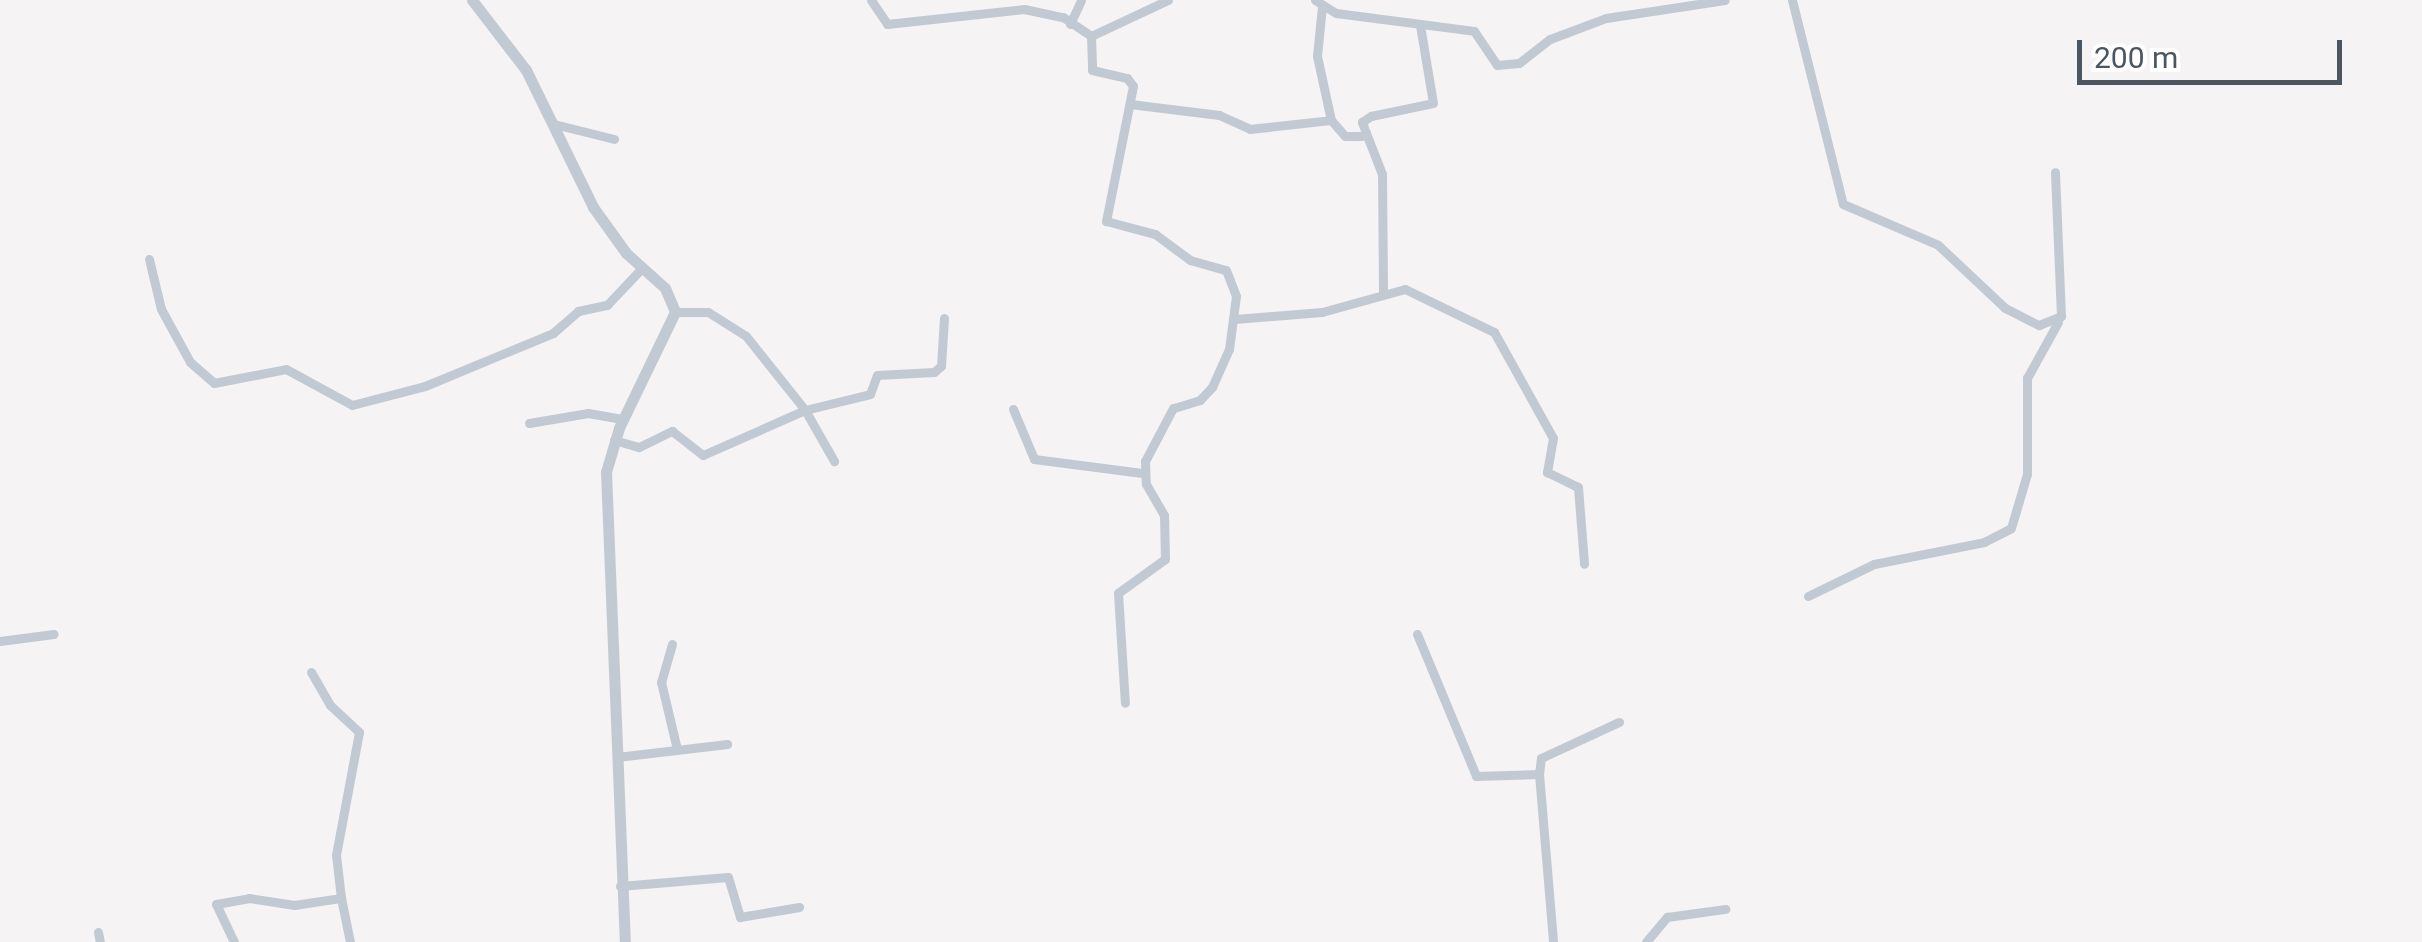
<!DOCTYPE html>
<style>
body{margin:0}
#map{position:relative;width:2422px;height:942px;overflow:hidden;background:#f5f3f3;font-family:Roboto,sans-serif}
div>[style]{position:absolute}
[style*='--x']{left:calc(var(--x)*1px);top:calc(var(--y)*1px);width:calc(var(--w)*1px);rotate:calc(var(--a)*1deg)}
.minor>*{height:9px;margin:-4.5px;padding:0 4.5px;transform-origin:4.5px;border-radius:4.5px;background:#c1cad2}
.tertiary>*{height:11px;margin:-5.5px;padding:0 5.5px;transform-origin:5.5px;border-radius:5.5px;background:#c1cad2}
span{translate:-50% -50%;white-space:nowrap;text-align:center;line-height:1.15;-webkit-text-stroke:10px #fff;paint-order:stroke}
.scale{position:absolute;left:2077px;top:40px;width:265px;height:45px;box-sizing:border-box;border:5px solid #4a5661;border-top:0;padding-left:12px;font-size:30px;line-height:35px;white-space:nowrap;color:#4a5661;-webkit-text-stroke:8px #fff;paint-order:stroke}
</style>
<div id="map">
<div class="minor">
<i style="--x:871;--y:0;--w:29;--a:56"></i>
<i style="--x:887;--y:24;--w:138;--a:-6.2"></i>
<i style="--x:1024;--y:9;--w:40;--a:12"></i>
<i style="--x:1063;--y:17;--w:34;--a:34"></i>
<i style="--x:1091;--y:36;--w:85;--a:-25.1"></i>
<i style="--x:1315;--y:0;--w:25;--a:32"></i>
<i style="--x:1336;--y:13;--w:139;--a:7.4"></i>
<i style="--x:1474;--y:31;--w:41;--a:55.9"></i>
<i style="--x:1497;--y:65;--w:22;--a:-5"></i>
<i style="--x:1519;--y:63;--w:39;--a:-38"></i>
<i style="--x:1550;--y:39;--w:60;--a:-20.6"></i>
<i style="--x:1606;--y:18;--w:120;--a:-8.6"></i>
<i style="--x:1792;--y:0;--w:210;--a:76"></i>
<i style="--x:1843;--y:204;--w:103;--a:23.3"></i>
<i style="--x:1938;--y:245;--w:92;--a:43.2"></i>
<i style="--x:2005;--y:308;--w:38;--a:27"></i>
<i style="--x:2039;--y:325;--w:24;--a:-22"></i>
<i style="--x:2061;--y:316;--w:144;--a:-92.4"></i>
<i style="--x:1322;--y:6;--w:50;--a:95.7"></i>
<i style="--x:1317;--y:56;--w:66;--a:77.7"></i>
<i style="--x:1070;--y:24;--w:26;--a:-65"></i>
<i style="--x:1091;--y:36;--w:34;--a:88"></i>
<i style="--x:1092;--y:70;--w:36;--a:13"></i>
<i style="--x:1127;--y:78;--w:10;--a:53"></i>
<i style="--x:1133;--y:86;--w:138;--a:101.3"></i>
<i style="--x:1106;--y:221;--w:51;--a:14.9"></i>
<i style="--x:1155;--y:234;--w:44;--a:36.6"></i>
<i style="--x:1190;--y:260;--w:37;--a:16"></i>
<i style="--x:1226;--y:270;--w:28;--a:69"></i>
<i style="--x:1236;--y:296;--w:53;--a:97.5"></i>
<i style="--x:1229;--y:349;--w:42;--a:114.1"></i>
<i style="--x:1212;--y:387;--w:18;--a:133"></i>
<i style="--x:1200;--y:400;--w:28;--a:163"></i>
<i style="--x:1173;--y:408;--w:60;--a:117.8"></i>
<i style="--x:1145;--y:461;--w:23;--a:88"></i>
<i style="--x:1146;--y:484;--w:36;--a:60"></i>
<i style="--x:1164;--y:515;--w:44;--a:88.7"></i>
<i style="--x:1165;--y:559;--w:58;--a:144.1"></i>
<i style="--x:1118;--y:593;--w:110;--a:86.4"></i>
<i style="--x:1130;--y:104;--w:90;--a:7"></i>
<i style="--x:1219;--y:115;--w:34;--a:24"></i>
<i style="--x:1250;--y:129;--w:81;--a:-6.3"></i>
<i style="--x:1331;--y:120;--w:21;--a:49"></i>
<i style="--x:1345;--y:136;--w:16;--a:0"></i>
<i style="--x:1361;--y:136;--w:6;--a:-31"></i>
<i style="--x:1366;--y:133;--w:12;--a:-110"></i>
<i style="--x:1362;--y:122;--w:11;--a:-34"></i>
<i style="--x:1371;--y:116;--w:63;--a:-11.8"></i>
<i style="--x:1433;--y:103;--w:79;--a:-99.5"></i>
<i style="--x:554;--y:124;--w:62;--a:14"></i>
<i style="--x:1366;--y:133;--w:44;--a:68.7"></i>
<i style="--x:1382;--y:174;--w:120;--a:89.5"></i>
<i style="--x:149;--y:259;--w:51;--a:76.5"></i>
<i style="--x:161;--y:309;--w:60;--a:61.3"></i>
<i style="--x:190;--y:362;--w:32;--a:41"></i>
<i style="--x:214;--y:383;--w:73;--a:-11"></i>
<i style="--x:286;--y:369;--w:75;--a:28.6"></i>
<i style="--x:352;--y:405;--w:75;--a:-14.6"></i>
<i style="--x:425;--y:386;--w:139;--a:-22.5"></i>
<i style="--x:553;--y:333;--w:33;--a:-41"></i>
<i style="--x:578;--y:311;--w:30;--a:-12"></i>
<i style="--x:607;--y:305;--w:51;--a:-46.6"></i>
<i style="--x:675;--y:312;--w:33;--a:0"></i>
<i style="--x:708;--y:312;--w:45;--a:32.3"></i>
<i style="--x:746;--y:336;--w:95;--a:51.4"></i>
<i style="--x:805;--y:410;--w:59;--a:60.4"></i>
<i style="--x:1235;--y:319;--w:87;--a:-4.6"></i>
<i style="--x:1322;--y:312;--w:86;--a:-15.5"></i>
<i style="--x:1405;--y:289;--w:99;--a:25.8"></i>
<i style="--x:1494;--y:332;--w:121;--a:60.9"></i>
<i style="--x:1553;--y:438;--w:35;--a:100"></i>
<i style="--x:1547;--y:472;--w:34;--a:26"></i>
<i style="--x:1578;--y:487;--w:77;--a:85.5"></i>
<i style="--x:1013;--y:409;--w:54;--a:67.2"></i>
<i style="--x:1034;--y:459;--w:109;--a:7.4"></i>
<i style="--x:529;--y:423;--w:60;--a:-9.6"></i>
<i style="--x:588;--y:413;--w:36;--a:10"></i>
<i style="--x:614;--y:440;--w:26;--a:16"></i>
<i style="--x:639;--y:447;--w:37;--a:-26"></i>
<i style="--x:672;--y:431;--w:39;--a:38"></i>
<i style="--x:703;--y:455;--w:111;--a:-23.8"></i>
<i style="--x:805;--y:410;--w:67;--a:-13.8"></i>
<i style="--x:870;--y:394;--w:20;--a:-70"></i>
<i style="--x:877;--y:375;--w:57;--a:-3"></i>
<i style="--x:934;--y:372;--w:9;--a:-41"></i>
<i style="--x:941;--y:366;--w:48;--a:-86.4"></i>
<i style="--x:1808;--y:596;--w:73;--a:-25.9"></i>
<i style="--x:1874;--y:564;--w:112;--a:-11.3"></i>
<i style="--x:1984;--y:542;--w:30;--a:-27"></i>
<i style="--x:2011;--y:528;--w:56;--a:-73.5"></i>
<i style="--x:2027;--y:474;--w:96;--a:-90"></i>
<i style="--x:2027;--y:378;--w:64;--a:-61"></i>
<i style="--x:1417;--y:634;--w:154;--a:67.4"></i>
<i style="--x:1476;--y:776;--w:63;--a:-1.8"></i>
<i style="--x:1539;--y:774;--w:169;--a:85.2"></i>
<i style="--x:0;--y:641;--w:54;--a:-7.4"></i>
<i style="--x:672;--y:644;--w:40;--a:106"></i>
<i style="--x:661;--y:682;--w:69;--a:76.6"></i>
<i style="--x:311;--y:672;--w:38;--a:60"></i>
<i style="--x:330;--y:705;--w:40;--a:43"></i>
<i style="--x:359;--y:732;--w:125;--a:100.6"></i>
<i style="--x:336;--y:855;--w:43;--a:83.4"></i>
<i style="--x:617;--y:757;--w:111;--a:-6.7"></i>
<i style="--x:1539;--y:774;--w:16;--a:-83"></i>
<i style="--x:1541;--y:758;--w:86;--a:-24.8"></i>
<i style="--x:620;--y:886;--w:108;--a:-4.8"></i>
<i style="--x:728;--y:877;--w:42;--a:73.3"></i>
<i style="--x:740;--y:917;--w:60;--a:-9.6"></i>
<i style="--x:98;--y:932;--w:10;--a:79"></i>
<i style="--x:234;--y:942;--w:42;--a:-115.3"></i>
<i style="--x:216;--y:904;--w:34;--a:-10"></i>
<i style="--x:249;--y:898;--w:46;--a:8.8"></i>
<i style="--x:294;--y:905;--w:48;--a:-8.5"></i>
<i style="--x:341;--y:898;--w:45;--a:78.4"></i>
<i style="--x:1646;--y:942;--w:33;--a:-50"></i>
<i style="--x:1667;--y:917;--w:59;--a:-7.9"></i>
</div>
<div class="tertiary">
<i style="--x:472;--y:0;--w:88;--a:52.4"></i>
<i style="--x:526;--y:70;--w:153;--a:63.9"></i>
<i style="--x:593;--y:207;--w:57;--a:54.3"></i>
<i style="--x:626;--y:253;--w:52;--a:41.9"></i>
<i style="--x:665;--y:288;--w:26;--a:67"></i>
<i style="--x:675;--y:312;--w:129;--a:115.8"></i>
<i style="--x:619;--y:428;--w:46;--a:106.5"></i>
<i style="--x:606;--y:472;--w:470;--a:87.7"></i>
</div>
<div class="scale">200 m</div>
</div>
